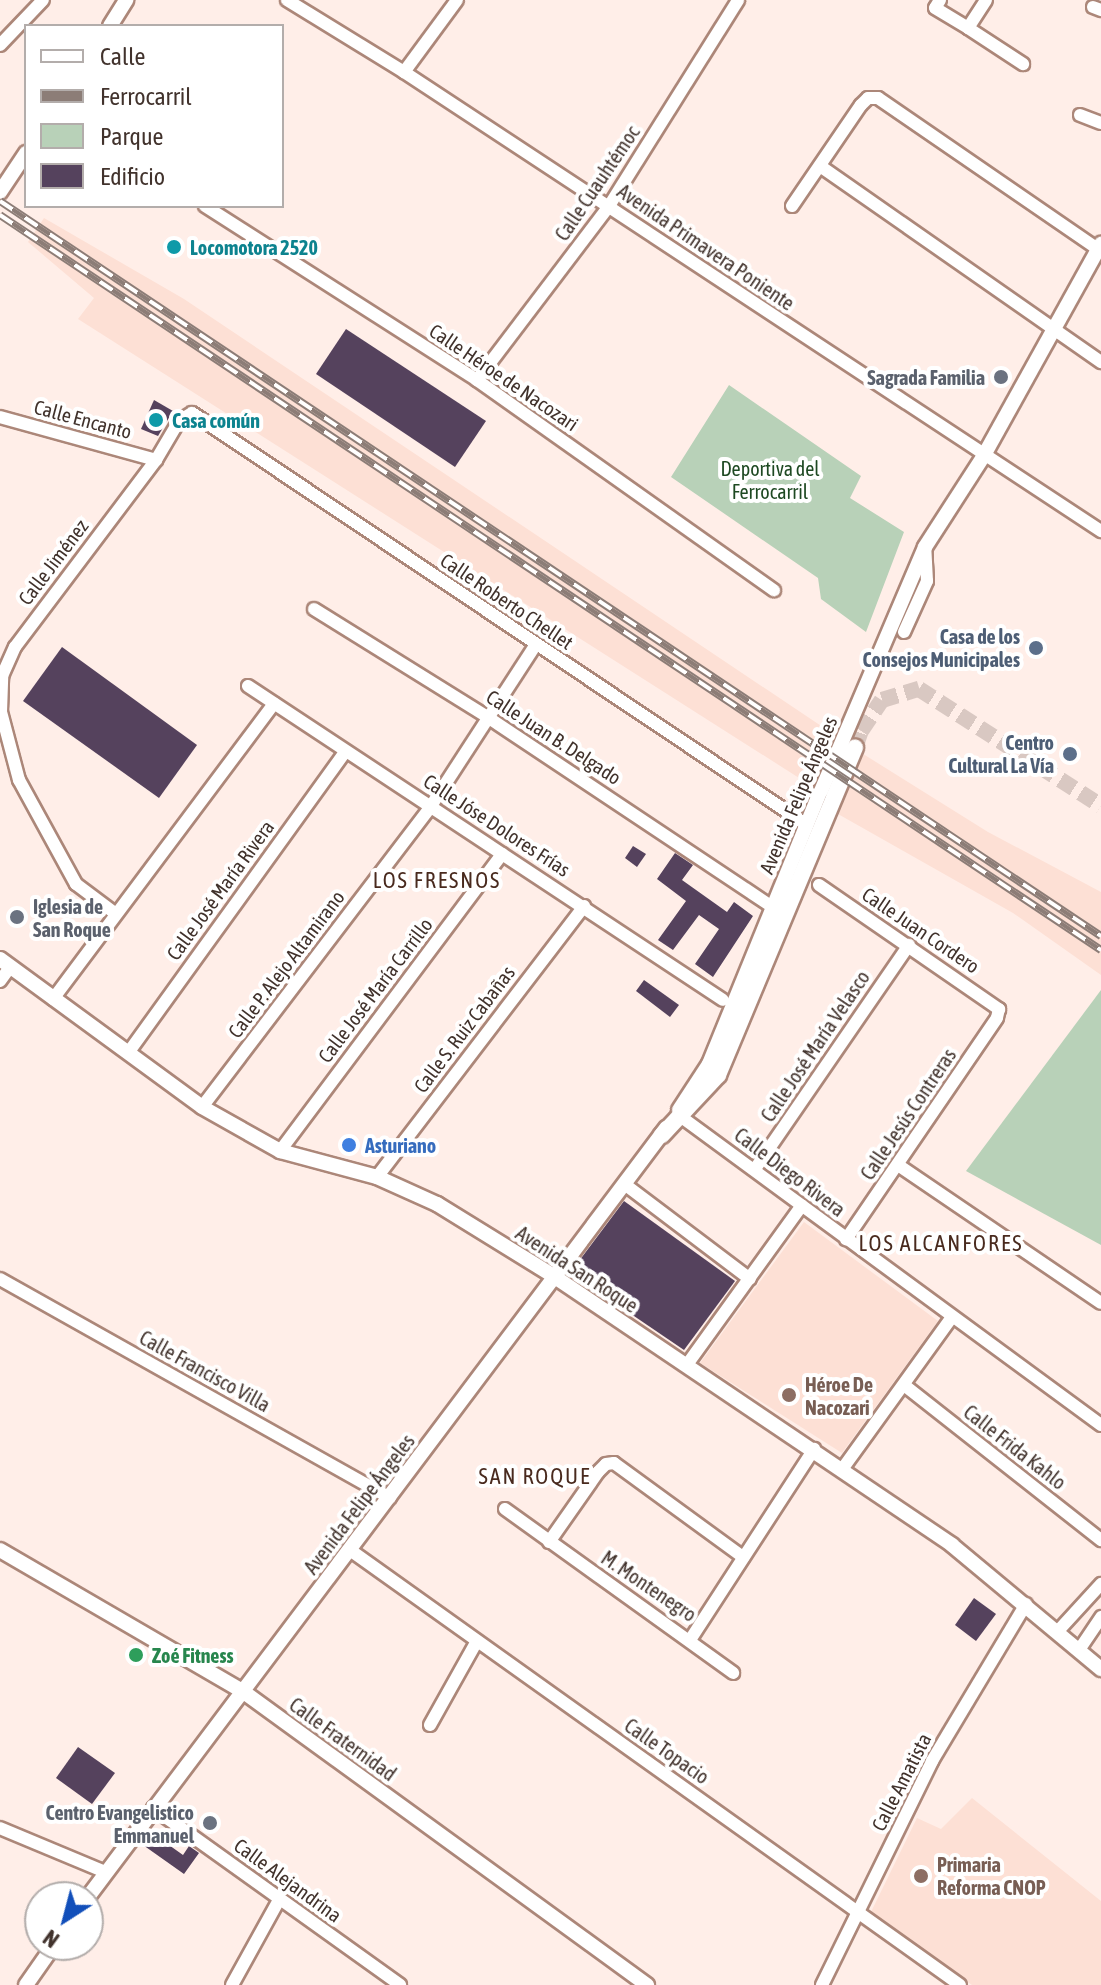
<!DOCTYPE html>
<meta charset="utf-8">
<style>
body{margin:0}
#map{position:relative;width:1101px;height:1985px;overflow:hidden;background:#ffeee8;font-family:"Asap Condensed",sans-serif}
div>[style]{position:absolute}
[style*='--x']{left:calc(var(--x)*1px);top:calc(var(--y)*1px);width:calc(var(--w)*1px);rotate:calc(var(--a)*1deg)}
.built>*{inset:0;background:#fde0d5}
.green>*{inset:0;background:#b8d1b8}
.building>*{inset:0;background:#55425d}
.secondary-tunnel>*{height:16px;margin-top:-8px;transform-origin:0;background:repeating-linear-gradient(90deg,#d9c8c2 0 16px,transparent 0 24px)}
.roads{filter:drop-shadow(2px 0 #ac8779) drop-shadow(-2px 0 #ac8779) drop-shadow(0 2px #ac8779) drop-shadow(0 -2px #ac8779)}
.minor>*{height:12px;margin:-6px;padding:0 6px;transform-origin:6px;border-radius:6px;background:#fff}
.tertiary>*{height:14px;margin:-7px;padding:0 7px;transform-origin:7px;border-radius:7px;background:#fff}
.secondary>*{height:16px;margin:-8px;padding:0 8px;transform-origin:8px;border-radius:8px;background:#fff}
.rail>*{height:8px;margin-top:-4px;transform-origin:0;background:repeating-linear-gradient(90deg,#fff 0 15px,#8c7d77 0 30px);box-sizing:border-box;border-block:2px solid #8c7d77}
.dots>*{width:22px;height:22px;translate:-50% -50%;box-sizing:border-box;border:4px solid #fff;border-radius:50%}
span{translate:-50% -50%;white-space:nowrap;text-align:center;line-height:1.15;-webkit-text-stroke:8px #fff;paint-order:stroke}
.street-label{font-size:20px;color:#41322c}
.culture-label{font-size:20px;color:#0d838f;font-weight:700}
.left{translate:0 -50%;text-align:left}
.worship-label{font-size:20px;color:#5b616d;font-weight:700}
.right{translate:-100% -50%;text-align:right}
.park-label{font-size:20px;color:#1e4922}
.service-label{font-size:20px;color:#4e5e75;font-weight:700}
.shop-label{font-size:20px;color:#366cbe;font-weight:700}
.education-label{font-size:20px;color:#785e54;font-weight:700}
.leisure-label{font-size:20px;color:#27864d;font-weight:700}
.neighbourhood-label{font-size:22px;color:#492a1e;letter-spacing:2px}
.legend{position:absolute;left:24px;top:24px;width:260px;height:184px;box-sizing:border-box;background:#fff;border:2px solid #b3adab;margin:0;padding:10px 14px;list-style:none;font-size:24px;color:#41322c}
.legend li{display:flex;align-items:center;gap:16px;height:40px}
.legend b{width:40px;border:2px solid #b3adab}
.north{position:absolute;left:24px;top:1881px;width:80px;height:80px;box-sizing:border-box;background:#fff;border:2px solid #b3adab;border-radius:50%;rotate:216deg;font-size:22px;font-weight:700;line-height:32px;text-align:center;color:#41322c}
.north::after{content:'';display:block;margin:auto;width:28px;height:36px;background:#124fba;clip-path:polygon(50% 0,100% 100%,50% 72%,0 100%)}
</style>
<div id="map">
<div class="built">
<i style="clip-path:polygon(44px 218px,184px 299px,860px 752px,988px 832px,1101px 892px,1101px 975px,1013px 913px,838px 814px,836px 803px,807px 783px,78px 319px,94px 298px,28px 242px)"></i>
<i style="clip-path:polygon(804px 1222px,938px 1321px,842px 1453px,700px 1363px)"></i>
<i style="clip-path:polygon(972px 1798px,1101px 1901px,1101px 1985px,972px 1985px,870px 1914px,917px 1818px,941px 1829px)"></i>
</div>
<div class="green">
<i style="clip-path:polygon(729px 385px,861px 476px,850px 498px,904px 532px,866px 632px,821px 599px,818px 578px,671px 477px)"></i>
<i style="clip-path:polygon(1101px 990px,1101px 1245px,966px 1171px)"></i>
</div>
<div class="building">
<i style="clip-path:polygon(346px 329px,486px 421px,455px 467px,316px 374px)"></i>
<i style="clip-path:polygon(154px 400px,173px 411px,158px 436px,141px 429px)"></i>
<i style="clip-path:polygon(62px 647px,197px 745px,159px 798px,23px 701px)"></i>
<i style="clip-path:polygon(633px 846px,646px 854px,637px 867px,625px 858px)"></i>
<i style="clip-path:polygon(675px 853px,693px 865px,682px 880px,727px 912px,734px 902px,753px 916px,713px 977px,695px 964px,719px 929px,699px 915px,673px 950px,658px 940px,686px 901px,657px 879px)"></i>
<i style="clip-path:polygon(644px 980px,679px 1005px,670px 1017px,636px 991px)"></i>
<i style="clip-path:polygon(624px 1201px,735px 1281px,684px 1350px,581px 1280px,579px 1261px)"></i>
<i style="clip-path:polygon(974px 1598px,996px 1614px,976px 1641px,955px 1625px)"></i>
<i style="clip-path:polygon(78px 1747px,115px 1773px,92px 1804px,56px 1778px)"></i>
<i style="clip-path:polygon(152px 1833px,183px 1855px,189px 1846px,199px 1853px,184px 1874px,143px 1845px)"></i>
</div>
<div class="secondary-tunnel">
<i style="--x:855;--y:748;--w:18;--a:-71"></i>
<i style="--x:861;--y:731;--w:37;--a:-56"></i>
<i style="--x:882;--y:700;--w:39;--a:-17"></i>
<i style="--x:919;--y:689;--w:216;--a:32.7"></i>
</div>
<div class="roads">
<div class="minor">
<i style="--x:287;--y:0;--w:137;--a:31.6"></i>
<i style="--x:404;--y:72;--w:835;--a:33.37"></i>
<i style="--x:940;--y:0;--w:9;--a:122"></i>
<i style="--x:935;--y:8;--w:39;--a:31"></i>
<i style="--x:968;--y:28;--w:33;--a:-57"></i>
<i style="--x:1093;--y:7;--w:9;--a:21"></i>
<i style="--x:968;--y:28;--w:66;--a:33.2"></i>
<i style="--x:0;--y:45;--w:62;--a:-46.3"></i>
<i style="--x:404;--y:72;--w:89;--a:-53.6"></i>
<i style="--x:1080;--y:115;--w:22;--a:21"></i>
<i style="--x:820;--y:166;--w:343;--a:34.9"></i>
<i style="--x:205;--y:206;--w:323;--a:32.6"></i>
<i style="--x:477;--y:380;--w:364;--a:35.3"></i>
<i style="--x:792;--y:206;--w:122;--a:-55.7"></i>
<i style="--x:861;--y:105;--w:10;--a:-45"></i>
<i style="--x:868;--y:98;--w:10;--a:0"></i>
<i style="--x:878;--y:98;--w:270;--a:34.5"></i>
<i style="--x:477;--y:380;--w:218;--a:-52.8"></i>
<i style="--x:609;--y:206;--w:243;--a:-57.9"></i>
<i style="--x:0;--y:417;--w:162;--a:15.4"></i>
<i style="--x:314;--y:609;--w:206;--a:31.9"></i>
<i style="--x:489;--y:718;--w:335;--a:33.7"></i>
<i style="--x:904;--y:632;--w:56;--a:-65.7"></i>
<i style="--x:927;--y:581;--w:34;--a:-93"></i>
<i style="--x:248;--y:686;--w:569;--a:33.47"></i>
<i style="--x:819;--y:885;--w:219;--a:34.6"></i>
<i style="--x:999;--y:1009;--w:9;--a:103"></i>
<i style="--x:997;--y:1018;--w:268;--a:124.3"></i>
<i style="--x:116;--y:914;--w:50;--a:-143.1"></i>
<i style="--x:76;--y:884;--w:119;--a:-118.7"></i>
<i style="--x:19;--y:780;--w:70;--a:-104.8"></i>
<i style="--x:1;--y:712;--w:36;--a:-88"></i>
<i style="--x:2;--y:676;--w:32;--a:-66"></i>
<i style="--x:15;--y:647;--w:234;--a:-53"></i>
<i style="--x:156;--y:460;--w:45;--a:-59.5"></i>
<i style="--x:179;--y:421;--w:15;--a:-32"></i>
<i style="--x:192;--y:413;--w:733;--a:33.82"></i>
<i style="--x:0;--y:981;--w:17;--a:-54"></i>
<i style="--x:53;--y:999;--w:369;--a:-53.2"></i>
<i style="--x:128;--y:1053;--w:372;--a:-54.2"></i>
<i style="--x:202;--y:1107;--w:378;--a:-52.7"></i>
<i style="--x:431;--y:806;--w:191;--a:-57"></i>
<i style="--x:680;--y:1116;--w:522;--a:36.28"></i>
<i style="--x:280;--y:1151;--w:371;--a:-53.2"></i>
<i style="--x:898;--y:1165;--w:245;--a:34.2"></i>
<i style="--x:755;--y:1169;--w:272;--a:-55.5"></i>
<i style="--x:377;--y:1177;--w:341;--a:-52.6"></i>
<i style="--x:627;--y:1186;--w:154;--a:37.1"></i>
<i style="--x:0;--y:1279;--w:447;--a:29.3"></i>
<i style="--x:686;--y:1366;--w:198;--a:-54.2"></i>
<i style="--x:904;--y:1385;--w:251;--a:38.2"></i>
<i style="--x:843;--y:1468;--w:186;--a:-54.2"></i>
<i style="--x:505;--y:1509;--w:281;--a:35.7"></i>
<i style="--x:549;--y:1542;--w:85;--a:-55"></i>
<i style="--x:598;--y:1472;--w:11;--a:-45"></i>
<i style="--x:606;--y:1464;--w:8;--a:-7"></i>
<i style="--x:614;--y:1463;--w:160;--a:36.1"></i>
<i style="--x:350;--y:1550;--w:749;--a:35.49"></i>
<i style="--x:1058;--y:1631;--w:64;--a:-47.5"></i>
<i style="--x:690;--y:1640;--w:228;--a:-57"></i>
<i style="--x:1079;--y:1650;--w:40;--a:-56"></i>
<i style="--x:430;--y:1725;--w:96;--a:-60.8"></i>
<i style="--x:153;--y:1808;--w:304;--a:35.6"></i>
<i style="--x:0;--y:1828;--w:114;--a:22.7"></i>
<i style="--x:232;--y:1985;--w:99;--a:-61.1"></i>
<i style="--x:822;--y:1985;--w:250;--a:-63.8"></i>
<i style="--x:932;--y:1761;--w:183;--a:-59.1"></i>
</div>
<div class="tertiary">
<i style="--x:110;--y:26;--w:31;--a:-58"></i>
<i style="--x:0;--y:192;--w:47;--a:-56.3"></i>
<i style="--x:821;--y:791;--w:265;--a:-66.9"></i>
<i style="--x:925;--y:547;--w:107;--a:-57.2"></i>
<i style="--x:983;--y:457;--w:244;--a:-61"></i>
<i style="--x:0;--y:959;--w:250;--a:36.2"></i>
<i style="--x:202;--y:1107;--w:90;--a:29.4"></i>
<i style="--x:280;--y:1151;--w:100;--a:15"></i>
<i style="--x:377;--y:1177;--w:66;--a:24.2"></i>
<i style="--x:437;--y:1204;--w:139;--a:31.7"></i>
<i style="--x:555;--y:1277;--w:479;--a:34"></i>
<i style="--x:952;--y:1545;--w:194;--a:39.8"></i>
<i style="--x:679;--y:1110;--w:55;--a:-56.9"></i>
<i style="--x:709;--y:1064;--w:292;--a:-67.8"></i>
<i style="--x:0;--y:1550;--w:279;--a:30.2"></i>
<i style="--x:241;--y:1690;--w:502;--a:36"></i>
<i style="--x:88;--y:1897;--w:963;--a:-53.06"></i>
<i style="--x:26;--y:1985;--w:49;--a:-55"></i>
</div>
<div class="secondary">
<i style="--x:662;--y:1135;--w:82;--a:-47"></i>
<i style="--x:718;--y:1075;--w:355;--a:-67.3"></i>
</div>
</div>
<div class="rail">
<i style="--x:0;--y:201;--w:1324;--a:33.73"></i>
<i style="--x:0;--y:215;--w:1324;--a:33.73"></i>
</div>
<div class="dots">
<i style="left:174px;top:247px;background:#0f9aa8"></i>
<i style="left:1001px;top:377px;background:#6b7280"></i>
<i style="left:156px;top:420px;background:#0f9aa8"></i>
<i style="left:1036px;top:648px;background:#5c6f8a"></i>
<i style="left:1070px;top:754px;background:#5c6f8a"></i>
<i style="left:17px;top:917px;background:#6b7280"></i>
<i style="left:349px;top:1145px;background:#3f7fe0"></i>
<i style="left:789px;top:1395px;background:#8d6e63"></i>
<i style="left:136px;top:1655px;background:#2e9e5b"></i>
<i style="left:210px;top:1823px;background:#6b7280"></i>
<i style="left:921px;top:1876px;background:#8d6e63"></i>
</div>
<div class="street-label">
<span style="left:597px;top:183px;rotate:-56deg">Calle Cuauhtémoc</span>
<span style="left:706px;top:247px;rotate:34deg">Avenida Primavera Poniente</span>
<span style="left:504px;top:377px;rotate:34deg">Calle Héroe de Nacozari</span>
<span style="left:83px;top:419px;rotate:15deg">Calle Encanto</span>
<span style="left:53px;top:562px;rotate:-53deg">Calle Jiménez</span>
<span style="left:507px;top:601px;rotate:34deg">Calle Roberto Chellet</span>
<span style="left:554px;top:737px;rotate:33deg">Calle Juan B. Delgado</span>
<span style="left:798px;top:795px;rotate:-67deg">Avenida Felipe Ángeles</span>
<span style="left:497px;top:825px;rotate:33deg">Calle Jóse Dolores Frías</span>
<span style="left:220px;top:890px;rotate:-54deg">Calle José María Rivera</span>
<span style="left:921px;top:930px;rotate:34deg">Calle Juan Cordero</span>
<span style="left:286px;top:964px;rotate:-53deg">Calle P. Alejo Altamirano</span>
<span style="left:375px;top:990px;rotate:-53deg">Calle José María Carrillo</span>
<span style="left:464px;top:1029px;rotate:-53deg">Calle S. Ruiz Cabañas</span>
<span style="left:815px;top:1046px;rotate:-56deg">Calle José María Velasco</span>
<span style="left:908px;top:1114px;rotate:-56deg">Calle Jesús Contreras</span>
<span style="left:790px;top:1172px;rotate:37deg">Calle Diego Rivera</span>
<span style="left:577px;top:1269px;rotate:33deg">Avenida San Roque</span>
<span style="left:205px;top:1371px;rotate:29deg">Calle Francisco Villa</span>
<span style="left:1015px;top:1447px;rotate:38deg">Calle Frida Kahlo</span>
<span style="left:359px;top:1504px;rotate:-53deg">Avenida Felipe Ángeles</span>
<span style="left:649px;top:1586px;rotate:34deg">M. Montenegro</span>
<span style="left:343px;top:1739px;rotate:36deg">Calle Fraternidad</span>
<span style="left:667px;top:1751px;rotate:35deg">Calle Topacio</span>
<span style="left:901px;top:1782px;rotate:-63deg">Calle Amatista</span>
<span style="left:288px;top:1880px;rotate:36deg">Calle Alejandrina</span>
</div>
<div class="culture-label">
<span class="left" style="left:190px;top:247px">Locomotora 2520</span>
<span class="left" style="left:172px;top:420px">Casa común</span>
</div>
<div class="worship-label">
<span class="right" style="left:985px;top:377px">Sagrada Familia</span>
<span class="left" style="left:33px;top:918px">Iglesia de<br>San Roque</span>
<span class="right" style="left:194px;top:1824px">Centro Evangelistico<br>Emmanuel</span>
</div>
<div class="park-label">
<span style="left:770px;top:480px">Deportiva del<br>Ferrocarril</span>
</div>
<div class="service-label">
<span class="right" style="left:1020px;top:648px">Casa de los<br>Consejos Municipales</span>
<span class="right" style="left:1054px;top:754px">Centro<br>Cultural La Vía</span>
</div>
<div class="shop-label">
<span class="left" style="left:365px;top:1145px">Asturiano</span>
</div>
<div class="education-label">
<span class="left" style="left:805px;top:1396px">Héroe De<br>Nacozari</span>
<span class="left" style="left:937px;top:1876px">Primaria<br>Reforma CNOP</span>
</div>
<div class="leisure-label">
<span class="left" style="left:152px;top:1655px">Zoé Fitness</span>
</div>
<div class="neighbourhood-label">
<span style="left:437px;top:881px">LOS FRESNOS</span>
<span style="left:941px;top:1244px">LOS ALCANFORES</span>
<span style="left:535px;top:1477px">SAN ROQUE</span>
</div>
<ul class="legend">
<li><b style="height:10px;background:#fff"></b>Calle</li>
<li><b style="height:10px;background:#8c7d77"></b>Ferrocarril</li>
<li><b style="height:22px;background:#b8d1b8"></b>Parque</li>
<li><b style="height:22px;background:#55425d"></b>Edificio</li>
</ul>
<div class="north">N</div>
</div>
